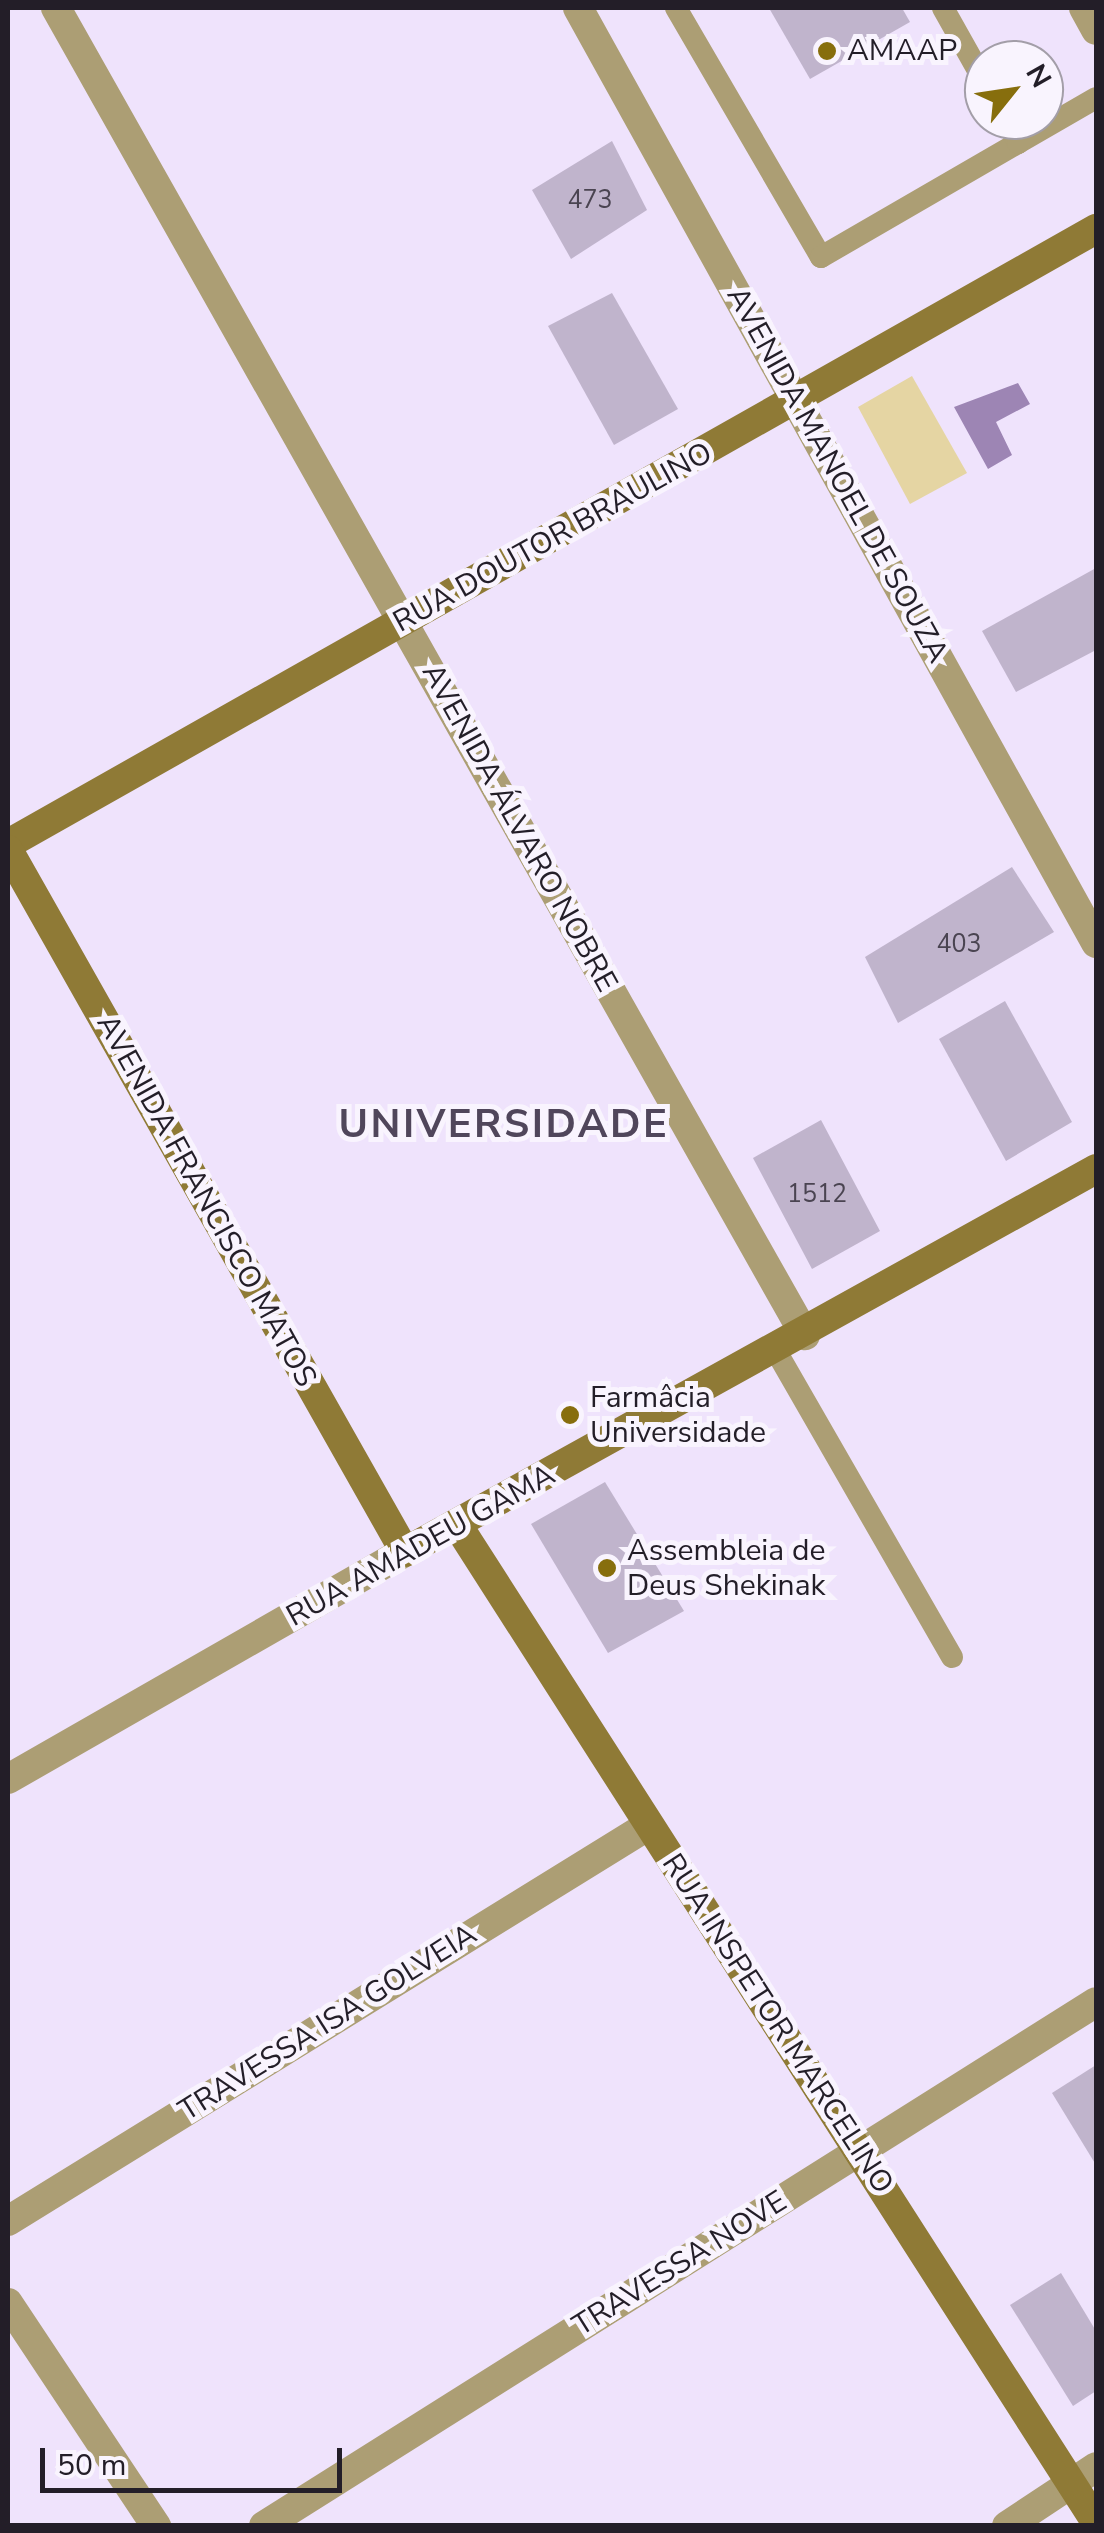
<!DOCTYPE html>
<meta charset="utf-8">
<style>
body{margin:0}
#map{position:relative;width:1104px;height:2533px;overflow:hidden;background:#efe3fc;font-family:"Nunito Sans",sans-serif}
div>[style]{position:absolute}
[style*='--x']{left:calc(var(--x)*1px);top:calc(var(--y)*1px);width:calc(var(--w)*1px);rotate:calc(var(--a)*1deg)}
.green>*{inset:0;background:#e5d5a3}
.water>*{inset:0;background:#9d85b4}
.building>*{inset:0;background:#c0b4cc}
.lane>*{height:22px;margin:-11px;padding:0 11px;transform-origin:11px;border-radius:11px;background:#ac9e74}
.street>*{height:30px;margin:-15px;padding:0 15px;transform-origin:15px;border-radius:15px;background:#ac9e74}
.secondary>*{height:30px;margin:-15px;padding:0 15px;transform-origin:15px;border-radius:15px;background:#8f7a36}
.dots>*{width:28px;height:28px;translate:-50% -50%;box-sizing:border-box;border:5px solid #f9f4fe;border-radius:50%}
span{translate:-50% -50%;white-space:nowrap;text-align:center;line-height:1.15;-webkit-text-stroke:10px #f9f4fe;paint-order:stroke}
.number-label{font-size:25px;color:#4a4451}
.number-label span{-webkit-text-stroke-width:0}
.poi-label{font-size:30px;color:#231e28}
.left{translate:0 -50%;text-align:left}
.street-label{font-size:30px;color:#231e28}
.district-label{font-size:40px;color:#50465b;font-weight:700;letter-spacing:2.5px}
.frame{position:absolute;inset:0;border:10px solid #231e28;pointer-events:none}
.north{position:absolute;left:964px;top:40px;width:100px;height:100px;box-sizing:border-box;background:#f9f4fe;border:2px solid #a39ea8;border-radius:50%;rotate:60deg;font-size:28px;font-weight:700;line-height:40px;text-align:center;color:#231e28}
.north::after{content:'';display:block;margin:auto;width:35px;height:45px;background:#876e0d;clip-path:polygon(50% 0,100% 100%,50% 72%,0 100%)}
.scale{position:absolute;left:40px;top:2448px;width:302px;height:45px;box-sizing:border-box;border:5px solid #231e28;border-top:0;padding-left:12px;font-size:30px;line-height:35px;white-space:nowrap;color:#231e28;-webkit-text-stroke:8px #f9f4fe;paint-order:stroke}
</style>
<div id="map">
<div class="green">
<i style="clip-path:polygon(912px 376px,967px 473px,910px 504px,858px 407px)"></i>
</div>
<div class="water">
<i style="clip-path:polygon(1018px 383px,1030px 404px,996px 422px,1012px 455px,988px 469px,954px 407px)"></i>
</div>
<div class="building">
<i style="clip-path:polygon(769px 8px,902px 8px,910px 22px,810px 79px)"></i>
<i style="clip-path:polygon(612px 141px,647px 210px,571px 259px,532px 190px)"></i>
<i style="clip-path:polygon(612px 293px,678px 409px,614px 445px,548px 326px)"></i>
<i style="clip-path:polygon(1096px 568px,1096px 650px,1016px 692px,982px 631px)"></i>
<i style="clip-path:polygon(1012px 867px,1054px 932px,898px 1023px,865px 957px)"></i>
<i style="clip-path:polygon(1005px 1001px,1072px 1122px,1006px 1161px,939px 1039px)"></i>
<i style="clip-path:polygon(821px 1120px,880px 1231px,812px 1269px,753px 1158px)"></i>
<i style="clip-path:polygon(605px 1482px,684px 1611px,608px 1653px,531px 1524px)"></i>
<i style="clip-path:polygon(1096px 2065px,1096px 2165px,1052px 2093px)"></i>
<i style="clip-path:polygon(1061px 2273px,1096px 2331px,1096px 2391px,1073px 2406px,1010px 2305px)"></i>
</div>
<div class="lane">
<i style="--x:676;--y:8;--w:288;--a:59.8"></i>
<i style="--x:821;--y:257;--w:228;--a:-30.1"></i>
<i style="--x:943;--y:8;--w:84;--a:60.7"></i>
<i style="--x:1006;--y:120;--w:26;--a:62"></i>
<i style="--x:1018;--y:143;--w:90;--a:-30"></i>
<i style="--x:776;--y:1351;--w:353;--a:60.1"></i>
</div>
<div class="street">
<i style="--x:56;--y:8;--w:1524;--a:60.56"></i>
<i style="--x:578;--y:8;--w:1069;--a:61.01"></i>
<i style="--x:1084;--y:8;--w:25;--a:61"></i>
<i style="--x:8;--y:1779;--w:457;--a:-29.8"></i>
<i style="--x:8;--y:2221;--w:753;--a:-31.71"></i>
<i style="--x:8;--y:2303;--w:268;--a:56.4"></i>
<i style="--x:264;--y:2526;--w:983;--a:-32.2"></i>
<i style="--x:1007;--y:2526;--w:107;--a:-33.5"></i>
</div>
<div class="secondary">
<i style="--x:8;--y:844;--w:1250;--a:-29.48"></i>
<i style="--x:8;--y:850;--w:806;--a:60.51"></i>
<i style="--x:405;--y:1552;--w:790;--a:-29"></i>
<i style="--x:458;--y:1526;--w:1183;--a:57.36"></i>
</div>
<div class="dots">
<i style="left:827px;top:51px;background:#876e0d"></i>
<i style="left:570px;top:1415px;background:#876e0d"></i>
<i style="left:607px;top:1568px;background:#876e0d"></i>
</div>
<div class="number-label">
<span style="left:590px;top:200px">473</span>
<span style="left:959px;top:944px">403</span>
<span style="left:817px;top:1194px">1512</span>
</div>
<div class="poi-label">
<span class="left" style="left:847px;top:51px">AMAAP</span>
<span class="left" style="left:590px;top:1415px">Farmâcia<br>Universidade</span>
<span class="left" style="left:627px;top:1568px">Assembleia de<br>Deus Shekinak</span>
</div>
<div class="street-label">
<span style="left:837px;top:475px;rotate:61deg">AVENIDA MANOEL DE SOUZA</span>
<span style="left:553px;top:538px;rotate:-29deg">RUA DOUTOR BRAULINO</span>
<span style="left:519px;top:828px;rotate:61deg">AVENIDA ÁLVARO NOBRE</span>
<span style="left:206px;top:1201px;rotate:61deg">AVENIDA FRANCISCO MATOS</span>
<span style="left:421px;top:1546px;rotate:-29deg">RUA AMADEU GAMA</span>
<span style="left:328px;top:2023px;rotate:-32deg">TRAVESSA ISA GOLVEIA</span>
<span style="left:777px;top:2024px;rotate:57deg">RUA INSPETOR MARCELINO</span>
<span style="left:680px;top:2264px;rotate:-32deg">TRAVESSA NOVE</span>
</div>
<div class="district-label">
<span style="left:504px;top:1124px">UNIVERSIDADE</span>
</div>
<div class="frame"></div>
<div class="north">N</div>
<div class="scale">50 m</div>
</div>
